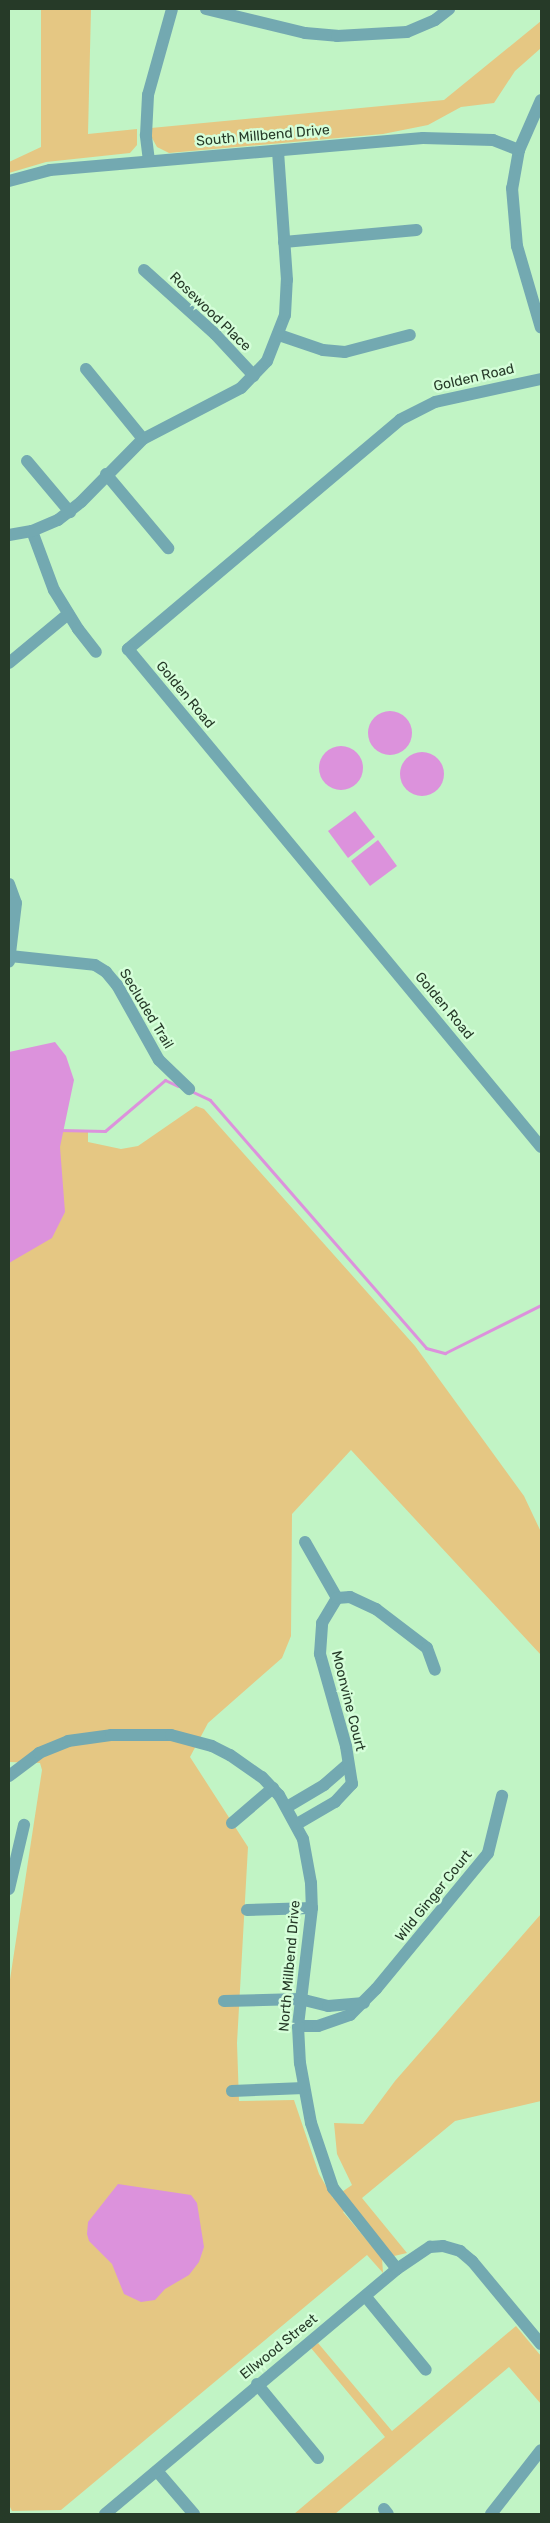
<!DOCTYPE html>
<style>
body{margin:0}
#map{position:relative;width:550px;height:2523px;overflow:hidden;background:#c1f4c5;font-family:Rubik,sans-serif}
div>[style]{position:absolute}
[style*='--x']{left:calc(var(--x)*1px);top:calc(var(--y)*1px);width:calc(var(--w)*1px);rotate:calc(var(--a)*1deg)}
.green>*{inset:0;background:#e5c783}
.water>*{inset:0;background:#dc92dc}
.round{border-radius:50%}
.stream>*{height:3px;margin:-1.5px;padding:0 1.5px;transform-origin:1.5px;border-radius:1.5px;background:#dc92dc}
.minor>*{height:12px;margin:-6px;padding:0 6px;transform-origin:6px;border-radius:6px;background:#73a9b1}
.tertiary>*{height:12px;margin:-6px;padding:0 6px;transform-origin:6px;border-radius:6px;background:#73a9b1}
span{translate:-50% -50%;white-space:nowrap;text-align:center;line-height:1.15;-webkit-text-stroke:5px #d5fed9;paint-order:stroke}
.street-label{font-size:14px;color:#263a28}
.frame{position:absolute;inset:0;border:10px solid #263a28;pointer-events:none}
</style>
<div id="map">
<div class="green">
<i style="clip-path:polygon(41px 9px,91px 9px,88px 134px,137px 129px,137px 145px,130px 153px,46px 162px,9px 173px,9px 162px,41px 147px)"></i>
<i style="clip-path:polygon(541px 21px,541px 48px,515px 71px,494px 103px,461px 107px,428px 125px,383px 134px,169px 153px,157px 147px,152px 138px,151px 128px,444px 100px)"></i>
<i style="clip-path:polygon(196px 1106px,204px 1109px,415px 1346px,524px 1496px,541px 1532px,541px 1655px,351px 1450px,292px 1514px,291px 1636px,282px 1658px,208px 1723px,190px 1757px,248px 1847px,237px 2043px,239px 2101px,294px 2100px,319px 2174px,333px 2198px,352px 2185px,337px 2154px,334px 2123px,363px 2124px,395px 2081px,541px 1914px,541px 2101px,455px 2121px,362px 2198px,407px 2253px,394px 2256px,352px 2206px,343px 2212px,382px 2258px,383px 2273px,367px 2255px,61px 2510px,12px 2511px,9px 2505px,9px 1986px,42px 1770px,40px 1763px,9px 1762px,9px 1129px,88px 1130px,88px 1142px,121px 1149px,138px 1146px)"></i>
<i style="clip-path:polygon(516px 2326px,541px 2356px,541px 2404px,509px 2367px,335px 2514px,294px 2514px,385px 2437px,311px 2348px,318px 2343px,392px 2431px)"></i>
</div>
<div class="water">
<i class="round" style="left:368px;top:711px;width:44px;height:44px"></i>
<i class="round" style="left:319px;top:746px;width:44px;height:44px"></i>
<i class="round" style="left:400px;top:752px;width:44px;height:44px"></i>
<i style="clip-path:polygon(355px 811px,375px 837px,348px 858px,328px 831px)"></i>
<i style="clip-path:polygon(378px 840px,397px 866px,370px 886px,351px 861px)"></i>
<i style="clip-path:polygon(55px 1042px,66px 1056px,74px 1080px,60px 1147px,65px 1212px,52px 1238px,9px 1263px,9px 1052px)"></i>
<i style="clip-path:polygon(118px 2184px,191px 2195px,197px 2203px,204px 2247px,199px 2262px,189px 2275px,165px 2289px,155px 2300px,141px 2302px,124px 2294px,112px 2264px,89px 2241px,87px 2234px,88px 2222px)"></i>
</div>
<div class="stream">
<i style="--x:191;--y:1091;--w:21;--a:25"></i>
<i style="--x:210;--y:1100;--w:329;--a:48.9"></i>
<i style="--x:426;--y:1348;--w:20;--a:15"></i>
<i style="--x:445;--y:1353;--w:107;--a:-26.6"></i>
<i style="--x:59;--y:1130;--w:46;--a:1.2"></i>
<i style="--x:105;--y:1131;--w:79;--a:-40.4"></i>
<i style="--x:165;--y:1080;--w:14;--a:25"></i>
</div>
<div class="minor">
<i style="--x:206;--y:9;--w:102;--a:13.6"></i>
<i style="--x:305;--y:33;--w:32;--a:5"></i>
<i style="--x:337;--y:36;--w:70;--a:-3.3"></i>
<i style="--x:407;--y:32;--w:30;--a:-23"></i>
<i style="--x:435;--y:20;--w:18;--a:-38"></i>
<i style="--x:149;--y:161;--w:26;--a:-97"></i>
<i style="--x:146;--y:135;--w:40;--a:-87.1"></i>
<i style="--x:148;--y:95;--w:89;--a:-74.4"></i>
<i style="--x:284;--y:242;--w:133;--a:-5.2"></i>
<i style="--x:144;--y:270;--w:96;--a:42"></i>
<i style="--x:215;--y:334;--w:57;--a:47.1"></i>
<i style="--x:279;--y:335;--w:46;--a:18.8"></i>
<i style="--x:323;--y:350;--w:22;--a:5"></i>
<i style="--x:345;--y:352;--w:67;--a:-14.7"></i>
<i style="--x:86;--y:369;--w:90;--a:50.8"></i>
<i style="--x:541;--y:379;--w:108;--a:167.8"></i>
<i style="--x:435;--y:402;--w:39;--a:153"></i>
<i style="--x:400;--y:420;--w:356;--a:139.9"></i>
<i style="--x:128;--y:649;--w:647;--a:50.33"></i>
<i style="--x:27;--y:461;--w:67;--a:49.9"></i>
<i style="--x:106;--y:474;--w:97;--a:50"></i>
<i style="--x:32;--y:531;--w:63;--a:69.6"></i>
<i style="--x:54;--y:590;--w:46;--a:58.4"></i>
<i style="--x:78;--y:629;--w:29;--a:52"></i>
<i style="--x:9;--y:535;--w:23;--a:-10"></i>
<i style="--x:32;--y:531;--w:28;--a:-23"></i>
<i style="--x:58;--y:520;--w:29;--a:-38"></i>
<i style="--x:81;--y:502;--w:88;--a:-45.5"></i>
<i style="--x:143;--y:439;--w:110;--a:-27.5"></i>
<i style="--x:241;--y:388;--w:37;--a:-46"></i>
<i style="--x:267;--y:361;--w:49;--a:-68.6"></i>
<i style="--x:285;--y:315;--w:35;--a:-87"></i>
<i style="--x:287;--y:280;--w:129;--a:-94"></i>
<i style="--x:9;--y:663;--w:77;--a:-39.7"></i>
<i style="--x:9;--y:884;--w:20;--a:70"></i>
<i style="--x:16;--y:903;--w:59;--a:96.8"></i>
<i style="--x:10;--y:956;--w:85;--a:6"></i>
<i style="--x:95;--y:965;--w:13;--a:32"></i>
<i style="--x:106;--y:972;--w:17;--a:50"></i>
<i style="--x:117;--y:985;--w:86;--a:60.8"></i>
<i style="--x:159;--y:1060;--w:42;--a:44"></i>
<i style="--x:305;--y:1542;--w:64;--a:60.3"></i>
<i style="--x:287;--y:1807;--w:43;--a:-30.7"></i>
<i style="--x:324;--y:1785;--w:30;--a:-41"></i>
<i style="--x:232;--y:1823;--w:54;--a:-40.5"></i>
<i style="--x:297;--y:1824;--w:44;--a:-30.1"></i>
<i style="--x:335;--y:1802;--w:25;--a:-47"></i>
<i style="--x:352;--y:1784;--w:38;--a:-99"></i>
<i style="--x:346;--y:1746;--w:96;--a:-105.8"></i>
<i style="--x:320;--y:1654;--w:31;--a:-86"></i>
<i style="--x:322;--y:1623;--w:29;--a:-59"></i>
<i style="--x:337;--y:1598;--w:13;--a:-4"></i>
<i style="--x:350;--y:1597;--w:29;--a:25"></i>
<i style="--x:376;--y:1609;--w:64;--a:37.4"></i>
<i style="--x:427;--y:1648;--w:23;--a:70"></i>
<i style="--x:9;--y:1889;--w:66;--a:-76.8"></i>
<i style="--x:247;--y:1910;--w:65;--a:-1.8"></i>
<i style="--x:224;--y:2001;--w:76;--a:-1.5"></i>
<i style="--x:300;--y:1999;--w:29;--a:14"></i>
<i style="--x:328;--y:2006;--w:36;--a:-5"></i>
<i style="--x:298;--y:2026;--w:20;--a:0"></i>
<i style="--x:318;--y:2026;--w:34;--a:-19"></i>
<i style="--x:350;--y:2015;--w:37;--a:-45"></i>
<i style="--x:376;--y:1989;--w:176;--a:-50.5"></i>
<i style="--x:488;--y:1853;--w:59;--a:-76.2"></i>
<i style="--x:232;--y:2091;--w:72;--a:-2.4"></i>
<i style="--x:366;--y:2297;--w:94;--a:50.6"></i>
<i style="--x:257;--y:2384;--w:96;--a:50.5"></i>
<i style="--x:157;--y:2471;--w:57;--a:49.3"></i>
<i style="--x:384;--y:2509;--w:6;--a:51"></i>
<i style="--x:105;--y:2514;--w:381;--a:-40"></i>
<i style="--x:397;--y:2269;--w:40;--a:-34"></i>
<i style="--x:430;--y:2247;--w:13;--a:-4"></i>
<i style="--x:443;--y:2246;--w:18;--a:16"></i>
<i style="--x:460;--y:2251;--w:16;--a:40"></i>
<i style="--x:472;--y:2261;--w:108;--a:50.3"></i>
<i style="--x:491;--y:2514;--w:81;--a:-52"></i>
</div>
<div class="tertiary">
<i style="--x:541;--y:100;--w:55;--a:113.7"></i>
<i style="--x:519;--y:150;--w:39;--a:100"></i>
<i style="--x:512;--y:188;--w:58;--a:85.1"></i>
<i style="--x:517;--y:246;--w:85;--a:73.7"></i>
<i style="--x:9;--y:181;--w:42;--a:-15"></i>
<i style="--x:50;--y:170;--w:374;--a:-4.9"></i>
<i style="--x:423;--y:138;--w:70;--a:1.6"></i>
<i style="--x:493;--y:140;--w:28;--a:21"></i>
<i style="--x:9;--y:1776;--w:38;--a:-37"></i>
<i style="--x:39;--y:1753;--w:31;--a:-22"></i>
<i style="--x:68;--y:1741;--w:43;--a:-7.9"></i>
<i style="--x:111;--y:1735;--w:60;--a:0"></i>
<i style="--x:171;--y:1735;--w:42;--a:15"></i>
<i style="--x:212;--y:1746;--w:20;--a:27"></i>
<i style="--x:230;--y:1755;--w:39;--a:35"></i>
<i style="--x:262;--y:1777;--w:25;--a:47"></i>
<i style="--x:279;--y:1795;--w:50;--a:61.4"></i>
<i style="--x:303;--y:1839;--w:45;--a:79.7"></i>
<i style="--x:311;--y:1883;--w:25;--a:88"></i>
<i style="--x:312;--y:1908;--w:119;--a:96.8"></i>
<i style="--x:298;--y:2026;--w:37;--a:87"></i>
<i style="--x:300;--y:2063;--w:61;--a:79.6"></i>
<i style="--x:311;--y:2123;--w:69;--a:71.3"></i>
<i style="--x:333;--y:2188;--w:103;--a:51.7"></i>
</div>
<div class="street-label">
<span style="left:263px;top:136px;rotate:-5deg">South Millbend Drive</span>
<span style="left:210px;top:312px;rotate:44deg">Rosewood Place</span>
<span style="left:474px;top:378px;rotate:-13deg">Golden Road</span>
<span style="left:185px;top:695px;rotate:50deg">Golden Road</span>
<span style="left:444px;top:1006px;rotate:50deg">Golden Road</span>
<span style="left:146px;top:1009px;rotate:59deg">Secluded Trail</span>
<span style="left:348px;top:1701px;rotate:76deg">Moonvine Court</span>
<span style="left:434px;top:1896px;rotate:-51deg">Wild Ginger Court</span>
<span style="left:290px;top:1966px;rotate:-85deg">North Millbend Drive</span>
<span style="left:279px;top:2347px;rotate:-39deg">Ellwood Street</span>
</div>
<div class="frame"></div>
</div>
